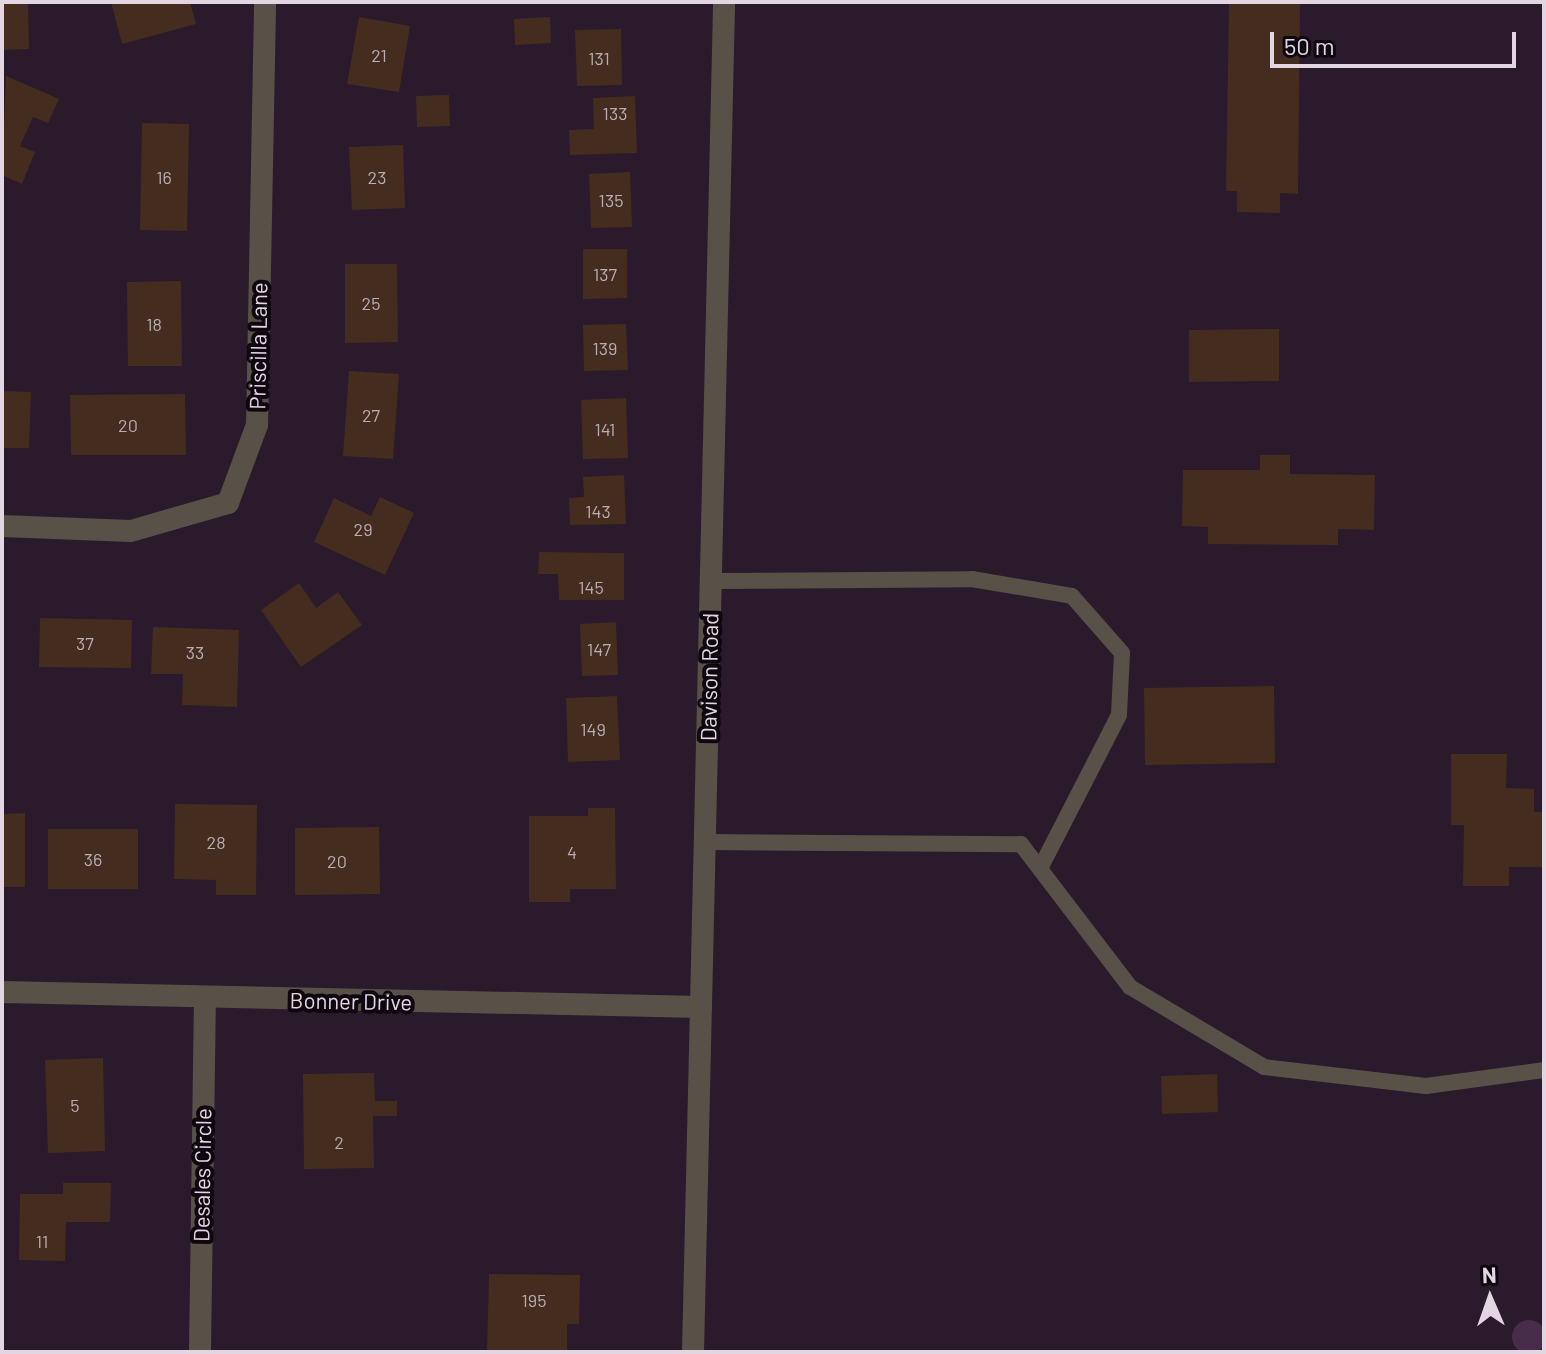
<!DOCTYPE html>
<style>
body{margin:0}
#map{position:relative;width:1546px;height:1354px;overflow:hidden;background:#2a1a2c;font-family:Barlow,sans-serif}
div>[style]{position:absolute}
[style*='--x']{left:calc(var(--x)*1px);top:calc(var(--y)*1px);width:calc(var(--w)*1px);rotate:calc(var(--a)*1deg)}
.green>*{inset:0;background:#472d4a}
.round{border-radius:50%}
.building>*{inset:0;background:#442d1e}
.service>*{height:16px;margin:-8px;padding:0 8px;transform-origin:8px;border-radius:8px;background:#585147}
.minor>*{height:22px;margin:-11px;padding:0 11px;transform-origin:11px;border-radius:11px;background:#585147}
.tertiary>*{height:22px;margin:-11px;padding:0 11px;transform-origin:11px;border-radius:11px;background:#585147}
span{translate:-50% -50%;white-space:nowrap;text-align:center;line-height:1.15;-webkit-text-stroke:8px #0e0710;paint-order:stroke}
.number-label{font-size:18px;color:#baacb2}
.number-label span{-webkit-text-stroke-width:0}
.street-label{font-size:22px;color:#e2d6e3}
.frame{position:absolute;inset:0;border:4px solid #e2d6e3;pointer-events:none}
.north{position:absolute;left:1450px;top:1258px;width:80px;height:80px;-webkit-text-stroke:6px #0e0710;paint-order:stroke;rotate:358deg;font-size:22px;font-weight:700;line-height:32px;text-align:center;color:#e2d6e3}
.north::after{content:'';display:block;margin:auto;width:28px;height:36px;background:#e2d6e3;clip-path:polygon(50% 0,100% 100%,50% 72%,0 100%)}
.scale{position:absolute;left:1270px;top:32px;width:246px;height:36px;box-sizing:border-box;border:4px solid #e2d6e3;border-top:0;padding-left:10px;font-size:24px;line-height:28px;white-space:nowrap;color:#e2d6e3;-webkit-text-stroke:6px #0e0710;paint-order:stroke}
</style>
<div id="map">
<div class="green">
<i class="round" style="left:1512px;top:1320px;width:34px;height:34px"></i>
</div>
<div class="building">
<i style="clip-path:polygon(2px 2px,28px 2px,29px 49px,2px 50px)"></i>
<i style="clip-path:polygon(111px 2px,190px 2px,196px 24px,122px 44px)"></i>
<i style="clip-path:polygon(1229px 2px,1300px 2px,1298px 194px,1280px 193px,1280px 213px,1237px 212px,1237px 191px,1226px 191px)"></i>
<i style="clip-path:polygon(359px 17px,410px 26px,399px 92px,347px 84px)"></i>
<i style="clip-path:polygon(550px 17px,551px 43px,515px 45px,514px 19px)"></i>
<i style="clip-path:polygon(621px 29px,622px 85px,577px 86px,575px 30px)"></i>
<i style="clip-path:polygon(6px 76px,59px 99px,48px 123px,33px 117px,20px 146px,35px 152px,22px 184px,2px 175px)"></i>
<i style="clip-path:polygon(449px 95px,450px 126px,417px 127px,416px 96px)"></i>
<i style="clip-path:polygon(635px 96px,637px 153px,570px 155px,569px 130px,594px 129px,593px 98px)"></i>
<i style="clip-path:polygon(142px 123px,189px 124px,187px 231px,140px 230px)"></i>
<i style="clip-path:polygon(403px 145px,405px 208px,352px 210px,349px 147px)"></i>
<i style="clip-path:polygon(630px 172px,632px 227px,591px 228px,589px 174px)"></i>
<i style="clip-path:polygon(583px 249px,627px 249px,627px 298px,583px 299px)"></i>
<i style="clip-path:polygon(345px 264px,397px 264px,398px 342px,345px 343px)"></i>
<i style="clip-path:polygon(181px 281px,182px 366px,128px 366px,127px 282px)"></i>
<i style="clip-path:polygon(626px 324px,628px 370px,584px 371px,583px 325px)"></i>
<i style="clip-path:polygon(1279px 329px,1279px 381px,1189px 382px,1189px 330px)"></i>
<i style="clip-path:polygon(349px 371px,399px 374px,393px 459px,343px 456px)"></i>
<i style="clip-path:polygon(2px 391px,31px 392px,29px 448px,2px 448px)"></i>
<i style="clip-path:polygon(185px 394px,186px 455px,71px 455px,70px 395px)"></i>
<i style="clip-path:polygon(626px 398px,628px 458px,583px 459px,581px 400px)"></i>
<i style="clip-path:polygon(1260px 455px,1290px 455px,1290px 474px,1375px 475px,1374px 530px,1338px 529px,1338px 545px,1208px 544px,1208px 527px,1182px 526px,1183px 470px,1260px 470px)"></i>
<i style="clip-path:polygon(624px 475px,626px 524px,570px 525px,569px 498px,584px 497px,583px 477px)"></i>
<i style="clip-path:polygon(380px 497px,414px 513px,385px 575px,314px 542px,334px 498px,371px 516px)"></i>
<i style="clip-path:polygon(539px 552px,624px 553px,624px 600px,559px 600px,558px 574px,538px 574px)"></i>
<i style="clip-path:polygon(299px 583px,316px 608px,338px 592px,362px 625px,301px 667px,261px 610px)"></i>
<i style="clip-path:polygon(40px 618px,132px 620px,131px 668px,39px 667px)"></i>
<i style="clip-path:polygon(616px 622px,618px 675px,582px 676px,580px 624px)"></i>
<i style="clip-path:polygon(153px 627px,239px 630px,237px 707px,182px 705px,183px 674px,151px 674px)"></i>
<i style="clip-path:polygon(1274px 686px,1275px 763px,1145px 765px,1144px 688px)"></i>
<i style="clip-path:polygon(617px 696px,620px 760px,568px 762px,566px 698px)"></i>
<i style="clip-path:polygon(1451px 754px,1507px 754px,1506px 788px,1534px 789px,1534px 812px,1544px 812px,1544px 867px,1509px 867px,1509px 886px,1463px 886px,1464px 825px,1451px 825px)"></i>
<i style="clip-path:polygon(175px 804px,257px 805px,256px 895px,216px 895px,216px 880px,174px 879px)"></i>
<i style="clip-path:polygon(588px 808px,615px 808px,616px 889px,570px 889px,570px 902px,529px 902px,529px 816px,588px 816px)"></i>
<i style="clip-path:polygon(25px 813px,25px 887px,2px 887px,2px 814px)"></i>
<i style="clip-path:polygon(379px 827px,380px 894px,295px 895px,295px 828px)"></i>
<i style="clip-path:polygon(48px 829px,138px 829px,138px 889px,48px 889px)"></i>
<i style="clip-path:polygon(103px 1058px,105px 1151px,48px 1153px,45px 1060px)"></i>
<i style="clip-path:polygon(374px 1073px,375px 1101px,397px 1101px,397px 1116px,373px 1116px,374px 1168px,304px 1169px,303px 1074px)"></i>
<i style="clip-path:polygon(1217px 1074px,1218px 1112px,1162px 1114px,1161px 1076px)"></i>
<i style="clip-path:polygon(63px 1183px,111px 1183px,110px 1222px,66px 1222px,65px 1261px,19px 1260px,20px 1194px,63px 1194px)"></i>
<i style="clip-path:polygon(489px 1274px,580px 1275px,579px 1324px,567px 1324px,567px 1352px,487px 1352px)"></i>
</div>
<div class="service">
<i style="--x:711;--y:581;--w:261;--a:-0.4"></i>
<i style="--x:972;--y:579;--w:101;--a:9.6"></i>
<i style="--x:1072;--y:596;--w:76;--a:48.7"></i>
<i style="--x:1122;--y:653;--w:62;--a:92.8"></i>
<i style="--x:1119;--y:715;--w:173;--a:117.2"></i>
<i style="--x:705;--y:842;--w:316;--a:0.4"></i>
<i style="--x:1021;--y:844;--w:180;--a:52.7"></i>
<i style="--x:1130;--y:987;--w:156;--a:30.8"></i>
<i style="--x:1264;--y:1067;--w:163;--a:6.7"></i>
<i style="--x:1426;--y:1086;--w:119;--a:-7.7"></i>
</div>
<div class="minor">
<i style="--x:2;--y:526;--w:129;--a:2.2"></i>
<i style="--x:131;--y:531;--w:101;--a:-16.1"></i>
<i style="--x:228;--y:503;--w:83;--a:-69.6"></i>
<i style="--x:257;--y:425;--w:423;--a:-88.9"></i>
<i style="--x:2;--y:992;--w:699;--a:1.23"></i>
<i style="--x:200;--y:1352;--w:354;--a:-89.2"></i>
</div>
<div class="tertiary">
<i style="--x:693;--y:1352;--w:1350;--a:-88.68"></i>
</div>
<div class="number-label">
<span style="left:379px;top:55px">21</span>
<span style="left:599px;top:58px">131</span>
<span style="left:615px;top:113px">133</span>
<span style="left:164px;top:177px">16</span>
<span style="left:377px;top:177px">23</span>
<span style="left:611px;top:200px">135</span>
<span style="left:605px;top:274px">137</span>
<span style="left:371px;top:303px">25</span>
<span style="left:154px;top:324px">18</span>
<span style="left:605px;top:348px">139</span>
<span style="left:371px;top:415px">27</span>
<span style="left:128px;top:425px">20</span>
<span style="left:605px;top:429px">141</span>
<span style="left:598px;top:511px">143</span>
<span style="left:363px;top:529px">29</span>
<span style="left:591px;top:587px">145</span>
<span style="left:85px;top:643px">37</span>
<span style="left:599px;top:649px">147</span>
<span style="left:195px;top:652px">33</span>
<span style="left:593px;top:729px">149</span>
<span style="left:216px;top:842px">28</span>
<span style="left:572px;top:852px">4</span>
<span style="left:93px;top:859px">36</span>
<span style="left:337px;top:861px">20</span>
<span style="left:75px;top:1105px">5</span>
<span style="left:339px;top:1142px">2</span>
<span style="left:42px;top:1241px">11</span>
<span style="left:534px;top:1300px">195</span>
</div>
<div class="street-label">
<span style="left:258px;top:346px;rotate:-89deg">Priscilla Lane</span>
<span style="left:709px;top:677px;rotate:-89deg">Davison Road</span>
<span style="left:351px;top:1001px;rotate:1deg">Bonner Drive</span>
<span style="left:202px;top:1175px;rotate:-89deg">Desales Circle</span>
</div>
<div class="frame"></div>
<div class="north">N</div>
<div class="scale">50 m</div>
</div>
